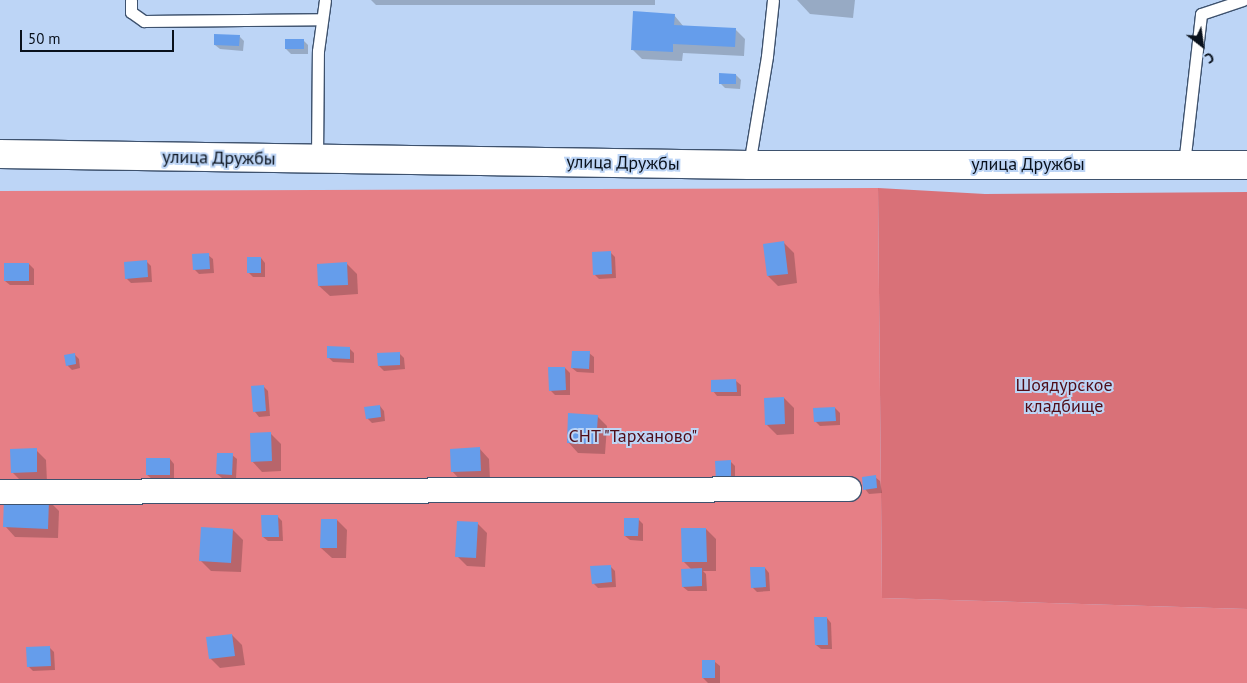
<!DOCTYPE html>
<meta charset="utf-8">
<style>
body{margin:0}
#map{position:relative;width:1247px;height:683px;overflow:hidden;background:#bdd5f6;font-family:"PT Sans",sans-serif}
div>[style]{position:absolute}
[style*='--x']{left:calc(var(--x)*1px);top:calc(var(--y)*1px);width:calc(var(--w)*1px);rotate:calc(var(--a)*1deg)}
.green>*{inset:0;background:#e67f86}
.forest>*{inset:0;background:#d97178}
.shadow>*{inset:0;background:#0003}
.building>*{inset:0;background:#659deb}
.roads{filter:drop-shadow(1px 0 #3e526e) drop-shadow(-1px 0 #3e526e) drop-shadow(0 1px #3e526e) drop-shadow(0 -1px #3e526e)}
.service>*{height:11px;margin:-5.5px;padding:0 5.5px;transform-origin:5.5px;border-radius:5.5px;background:#fff}
.minor>*{height:24px;margin:-12px;padding:0 12px;transform-origin:12px;border-radius:12px;background:#fff}
.secondary>*{height:28px;margin:-14px;padding:0 14px;transform-origin:14px;border-radius:14px;background:#fff}
span{translate:-50% -50%;white-space:nowrap;text-align:center;line-height:1.15;-webkit-text-stroke:4px #bdd5f6;paint-order:stroke}
.street-label{font-size:18px;color:#09111c}
.park-label{font-size:18px;color:#4f0d18}
.north{position:absolute;left:1177px;top:20px;width:50px;height:50px;-webkit-text-stroke:4px #bdd5f6;paint-order:stroke;rotate:150deg;font-size:14px;font-weight:700;line-height:20px;text-align:center;color:#09111c}
.north::after{content:'';display:block;margin:auto;width:18px;height:22px;background:#09111c;clip-path:polygon(50% 0,100% 100%,50% 72%,0 100%)}
.scale{position:absolute;left:20px;top:30px;width:154px;height:22px;box-sizing:border-box;border:2px solid #09111c;border-top:0;padding-left:6px;font-size:15px;line-height:18px;white-space:nowrap;color:#09111c;-webkit-text-stroke:4px #bdd5f6;paint-order:stroke}
</style>
<div id="map">
<div class="green">
<i style="clip-path:polygon(878px 188px,882px 598px,1247px 609px,1247px 683px,0 683px,0 191px)"></i>
</div>
<div class="forest">
<i style="clip-path:polygon(878px 188px,985px 194px,1247px 192px,1247px 609px,882px 598px)"></i>
</div>
<div class="shadow">
<i style="clip-path:polygon(371px 0,655px 0,655px 5px,376px 5px)"></i>
<i style="clip-path:polygon(797px 0,855px 0,853px 18px,810px 14px)"></i>
<i style="clip-path:polygon(674px 15px,684px 27px,735px 29px,745px 39px,744px 56px,683px 53px,682px 61px,642px 59px,632px 49px)"></i>
<i style="clip-path:polygon(239px 36px,244px 41px,243px 51px,220px 49px,215px 45px)"></i>
<i style="clip-path:polygon(304px 41px,308px 45px,308px 54px,291px 54px,286px 49px)"></i>
<i style="clip-path:polygon(736px 75px,741px 80px,740px 89px,725px 88px,720px 83px)"></i>
<i style="clip-path:polygon(784px 243px,794px 253px,797px 283px,778px 286px,768px 276px)"></i>
<i style="clip-path:polygon(610px 252px,615px 257px,616px 278px,599px 279px,595px 275px)"></i>
<i style="clip-path:polygon(208px 255px,213px 259px,214px 273px,199px 274px,194px 269px)"></i>
<i style="clip-path:polygon(261px 258px,265px 263px,265px 277px,253px 277px,248px 272px)"></i>
<i style="clip-path:polygon(147px 262px,151px 266px,152px 282px,131px 283px,126px 278px)"></i>
<i style="clip-path:polygon(29px 264px,34px 269px,34px 285px,10px 285px,5px 281px)"></i>
<i style="clip-path:polygon(347px 264px,357px 274px,358px 294px,330px 296px,319px 286px)"></i>
<i style="clip-path:polygon(349px 348px,354px 353px,354px 363px,333px 362px,328px 357px)"></i>
<i style="clip-path:polygon(399px 353px,404px 358px,405px 369px,384px 371px,379px 366px)"></i>
<i style="clip-path:polygon(589px 353px,594px 357px,594px 373px,577px 372px,572px 368px)"></i>
<i style="clip-path:polygon(74px 354px,79px 359px,80px 368px,72px 370px,67px 365px)"></i>
<i style="clip-path:polygon(565px 368px,570px 373px,570px 395px,555px 395px,550px 390px)"></i>
<i style="clip-path:polygon(736px 381px,741px 385px,741px 396px,717px 396px,713px 391px)"></i>
<i style="clip-path:polygon(263px 386px,268px 391px,270px 416px,259px 417px,255px 412px)"></i>
<i style="clip-path:polygon(784px 398px,794px 408px,794px 434px,777px 435px,766px 424px)"></i>
<i style="clip-path:polygon(380px 406px,384px 411px,385px 421px,372px 423px,367px 418px)"></i>
<i style="clip-path:polygon(835px 408px,840px 413px,840px 425px,820px 426px,815px 421px)"></i>
<i style="clip-path:polygon(597px 416px,607px 426px,605px 454px,578px 453px,568px 442px)"></i>
<i style="clip-path:polygon(271px 434px,281px 444px,281px 471px,262px 472px,252px 461px)"></i>
<i style="clip-path:polygon(479px 448px,489px 459px,490px 480px,462px 482px,452px 471px)"></i>
<i style="clip-path:polygon(36px 450px,46px 460px,47px 482px,22px 482px,12px 472px)"></i>
<i style="clip-path:polygon(232px 455px,237px 459px,236px 479px,222px 478px,217px 474px)"></i>
<i style="clip-path:polygon(170px 459px,174px 464px,174px 479px,152px 479px,147px 475px)"></i>
<i style="clip-path:polygon(730px 461px,735px 466px,735px 485px,717px 462px)"></i>
<i style="clip-path:polygon(875px 477px,880px 481px,882px 493px,869px 494px,865px 489px)"></i>
<i style="clip-path:polygon(49px 501px,59px 511px,58px 538px,15px 537px,5px 526px)"></i>
<i style="clip-path:polygon(277px 516px,282px 521px,283px 541px,268px 541px,263px 537px)"></i>
<i style="clip-path:polygon(638px 519px,643px 524px,643px 541px,630px 540px,625px 536px)"></i>
<i style="clip-path:polygon(337px 520px,347px 530px,346px 558px,332px 558px,321px 548px)"></i>
<i style="clip-path:polygon(477px 523px,487px 533px,485px 567px,467px 566px,457px 556px)"></i>
<i style="clip-path:polygon(202px 528px,233px 530px,243px 540px,241px 572px,211px 571px,201px 561px)"></i>
<i style="clip-path:polygon(706px 529px,716px 539px,716px 571px,703px 571px,706px 574px,707px 591px,688px 591px,683px 587px,692px 570px,683px 561px)"></i>
<i style="clip-path:polygon(610px 566px,615px 571px,616px 587px,598px 588px,593px 583px)"></i>
<i style="clip-path:polygon(765px 568px,769px 573px,770px 591px,757px 592px,752px 587px)"></i>
<i style="clip-path:polygon(827px 618px,831px 623px,832px 649px,821px 649px,816px 645px)"></i>
<i style="clip-path:polygon(232px 635px,242px 645px,245px 665px,220px 668px,210px 658px)"></i>
<i style="clip-path:polygon(49px 647px,54px 652px,55px 670px,33px 671px,28px 666px)"></i>
<i style="clip-path:polygon(715px 662px,720px 666px,720px 683px,708px 683px,703px 678px)"></i>
</div>
<div class="building">
<i style="clip-path:polygon(633px 11px,675px 14px,674px 25px,736px 28px,735px 47px,673px 44px,673px 52px,631px 50px)"></i>
<i style="clip-path:polygon(214px 34px,240px 35px,239px 46px,214px 45px)"></i>
<i style="clip-path:polygon(285px 39px,304px 39px,304px 49px,285px 49px)"></i>
<i style="clip-path:polygon(719px 73px,736px 74px,736px 84px,719px 84px)"></i>
<i style="clip-path:polygon(784px 241px,788px 274px,767px 276px,763px 244px)"></i>
<i style="clip-path:polygon(611px 251px,612px 274px,593px 275px,592px 252px)"></i>
<i style="clip-path:polygon(209px 253px,210px 269px,193px 270px,192px 254px)"></i>
<i style="clip-path:polygon(247px 257px,261px 257px,261px 273px,247px 273px)"></i>
<i style="clip-path:polygon(147px 260px,148px 277px,125px 279px,124px 262px)"></i>
<i style="clip-path:polygon(347px 262px,348px 285px,318px 286px,317px 264px)"></i>
<i style="clip-path:polygon(4px 263px,29px 263px,29px 281px,4px 281px)"></i>
<i style="clip-path:polygon(327px 346px,350px 347px,350px 359px,327px 358px)"></i>
<i style="clip-path:polygon(572px 351px,590px 351px,589px 369px,571px 368px)"></i>
<i style="clip-path:polygon(400px 352px,400px 365px,378px 366px,377px 353px)"></i>
<i style="clip-path:polygon(75px 353px,76px 364px,66px 366px,64px 355px)"></i>
<i style="clip-path:polygon(548px 367px,565px 367px,566px 390px,549px 391px)"></i>
<i style="clip-path:polygon(736px 379px,737px 392px,711px 392px,711px 380px)"></i>
<i style="clip-path:polygon(264px 385px,266px 411px,253px 412px,251px 386px)"></i>
<i style="clip-path:polygon(784px 397px,785px 424px,765px 425px,764px 398px)"></i>
<i style="clip-path:polygon(380px 405px,381px 417px,366px 419px,364px 407px)"></i>
<i style="clip-path:polygon(835px 407px,836px 421px,814px 422px,813px 408px)"></i>
<i style="clip-path:polygon(568px 413px,598px 415px,596px 444px,567px 443px)"></i>
<i style="clip-path:polygon(271px 432px,272px 461px,251px 462px,250px 433px)"></i>
<i style="clip-path:polygon(480px 447px,481px 471px,451px 472px,450px 449px)"></i>
<i style="clip-path:polygon(37px 448px,37px 472px,11px 473px,10px 449px)"></i>
<i style="clip-path:polygon(217px 453px,233px 453px,232px 475px,216px 474px)"></i>
<i style="clip-path:polygon(146px 458px,170px 458px,170px 475px,146px 475px)"></i>
<i style="clip-path:polygon(731px 460px,731px 480px,716px 481px,715px 461px)"></i>
<i style="clip-path:polygon(876px 475px,877px 488px,863px 490px,862px 477px)"></i>
<i style="clip-path:polygon(4px 498px,49px 500px,48px 529px,3px 527px)"></i>
<i style="clip-path:polygon(261px 515px,278px 515px,279px 537px,262px 537px)"></i>
<i style="clip-path:polygon(624px 518px,639px 518px,638px 536px,624px 536px)"></i>
<i style="clip-path:polygon(321px 519px,337px 519px,337px 548px,320px 548px)"></i>
<i style="clip-path:polygon(457px 521px,478px 522px,476px 558px,455px 557px)"></i>
<i style="clip-path:polygon(201px 527px,233px 529px,231px 563px,199px 561px)"></i>
<i style="clip-path:polygon(681px 528px,706px 528px,707px 562px,682px 562px)"></i>
<i style="clip-path:polygon(611px 565px,612px 582px,592px 584px,590px 566px)"></i>
<i style="clip-path:polygon(750px 567px,765px 567px,766px 587px,751px 588px)"></i>
<i style="clip-path:polygon(702px 568px,702px 586px,682px 587px,681px 569px)"></i>
<i style="clip-path:polygon(814px 617px,827px 617px,828px 645px,815px 645px)"></i>
<i style="clip-path:polygon(232px 634px,235px 656px,209px 659px,206px 637px)"></i>
<i style="clip-path:polygon(50px 646px,51px 666px,27px 667px,26px 647px)"></i>
<i style="clip-path:polygon(702px 660px,715px 660px,715px 678px,702px 678px)"></i>
</div>
<div class="roads">
<div class="service">
<i style="--x:131;--y:0;--w:12;--a:90"></i>
<i style="--x:131;--y:12;--w:16;--a:35"></i>
<i style="--x:144;--y:21;--w:178;--a:-0.6"></i>
<i style="--x:317;--y:159;--w:108;--a:-89.5"></i>
<i style="--x:318;--y:51;--w:51;--a:-82.2"></i>
<i style="--x:1184;--y:164;--w:151;--a:-83.5"></i>
<i style="--x:1201;--y:14;--w:44;--a:-18.4"></i>
<i style="--x:749;--y:165;--w:110;--a:-80.6"></i>
<i style="--x:767;--y:56;--w:56;--a:-83.9"></i>
</div>
<div class="minor">
<i style="--x:0;--y:492;--w:849;--a:-0.2"></i>
</div>
<div class="secondary">
<i style="--x:0;--y:154;--w:749;--a:0.84"></i>
<i style="--x:749;--y:165;--w:498;--a:0"></i>
</div>
</div>
<div class="street-label">
<span style="left:219px;top:158px;rotate:1deg">улица Дружбы</span>
<span style="left:623px;top:163px;rotate:1deg">улица Дружбы</span>
<span style="left:1028px;top:164px">улица Дружбы</span>
</div>
<div class="park-label">
<span style="left:1064px;top:396px">Шоядурское<br>кладбище</span>
<span style="left:633px;top:436px">СНТ "Тарханово"</span>
</div>
<div class="north">С</div>
<div class="scale">50 m</div>
</div>
